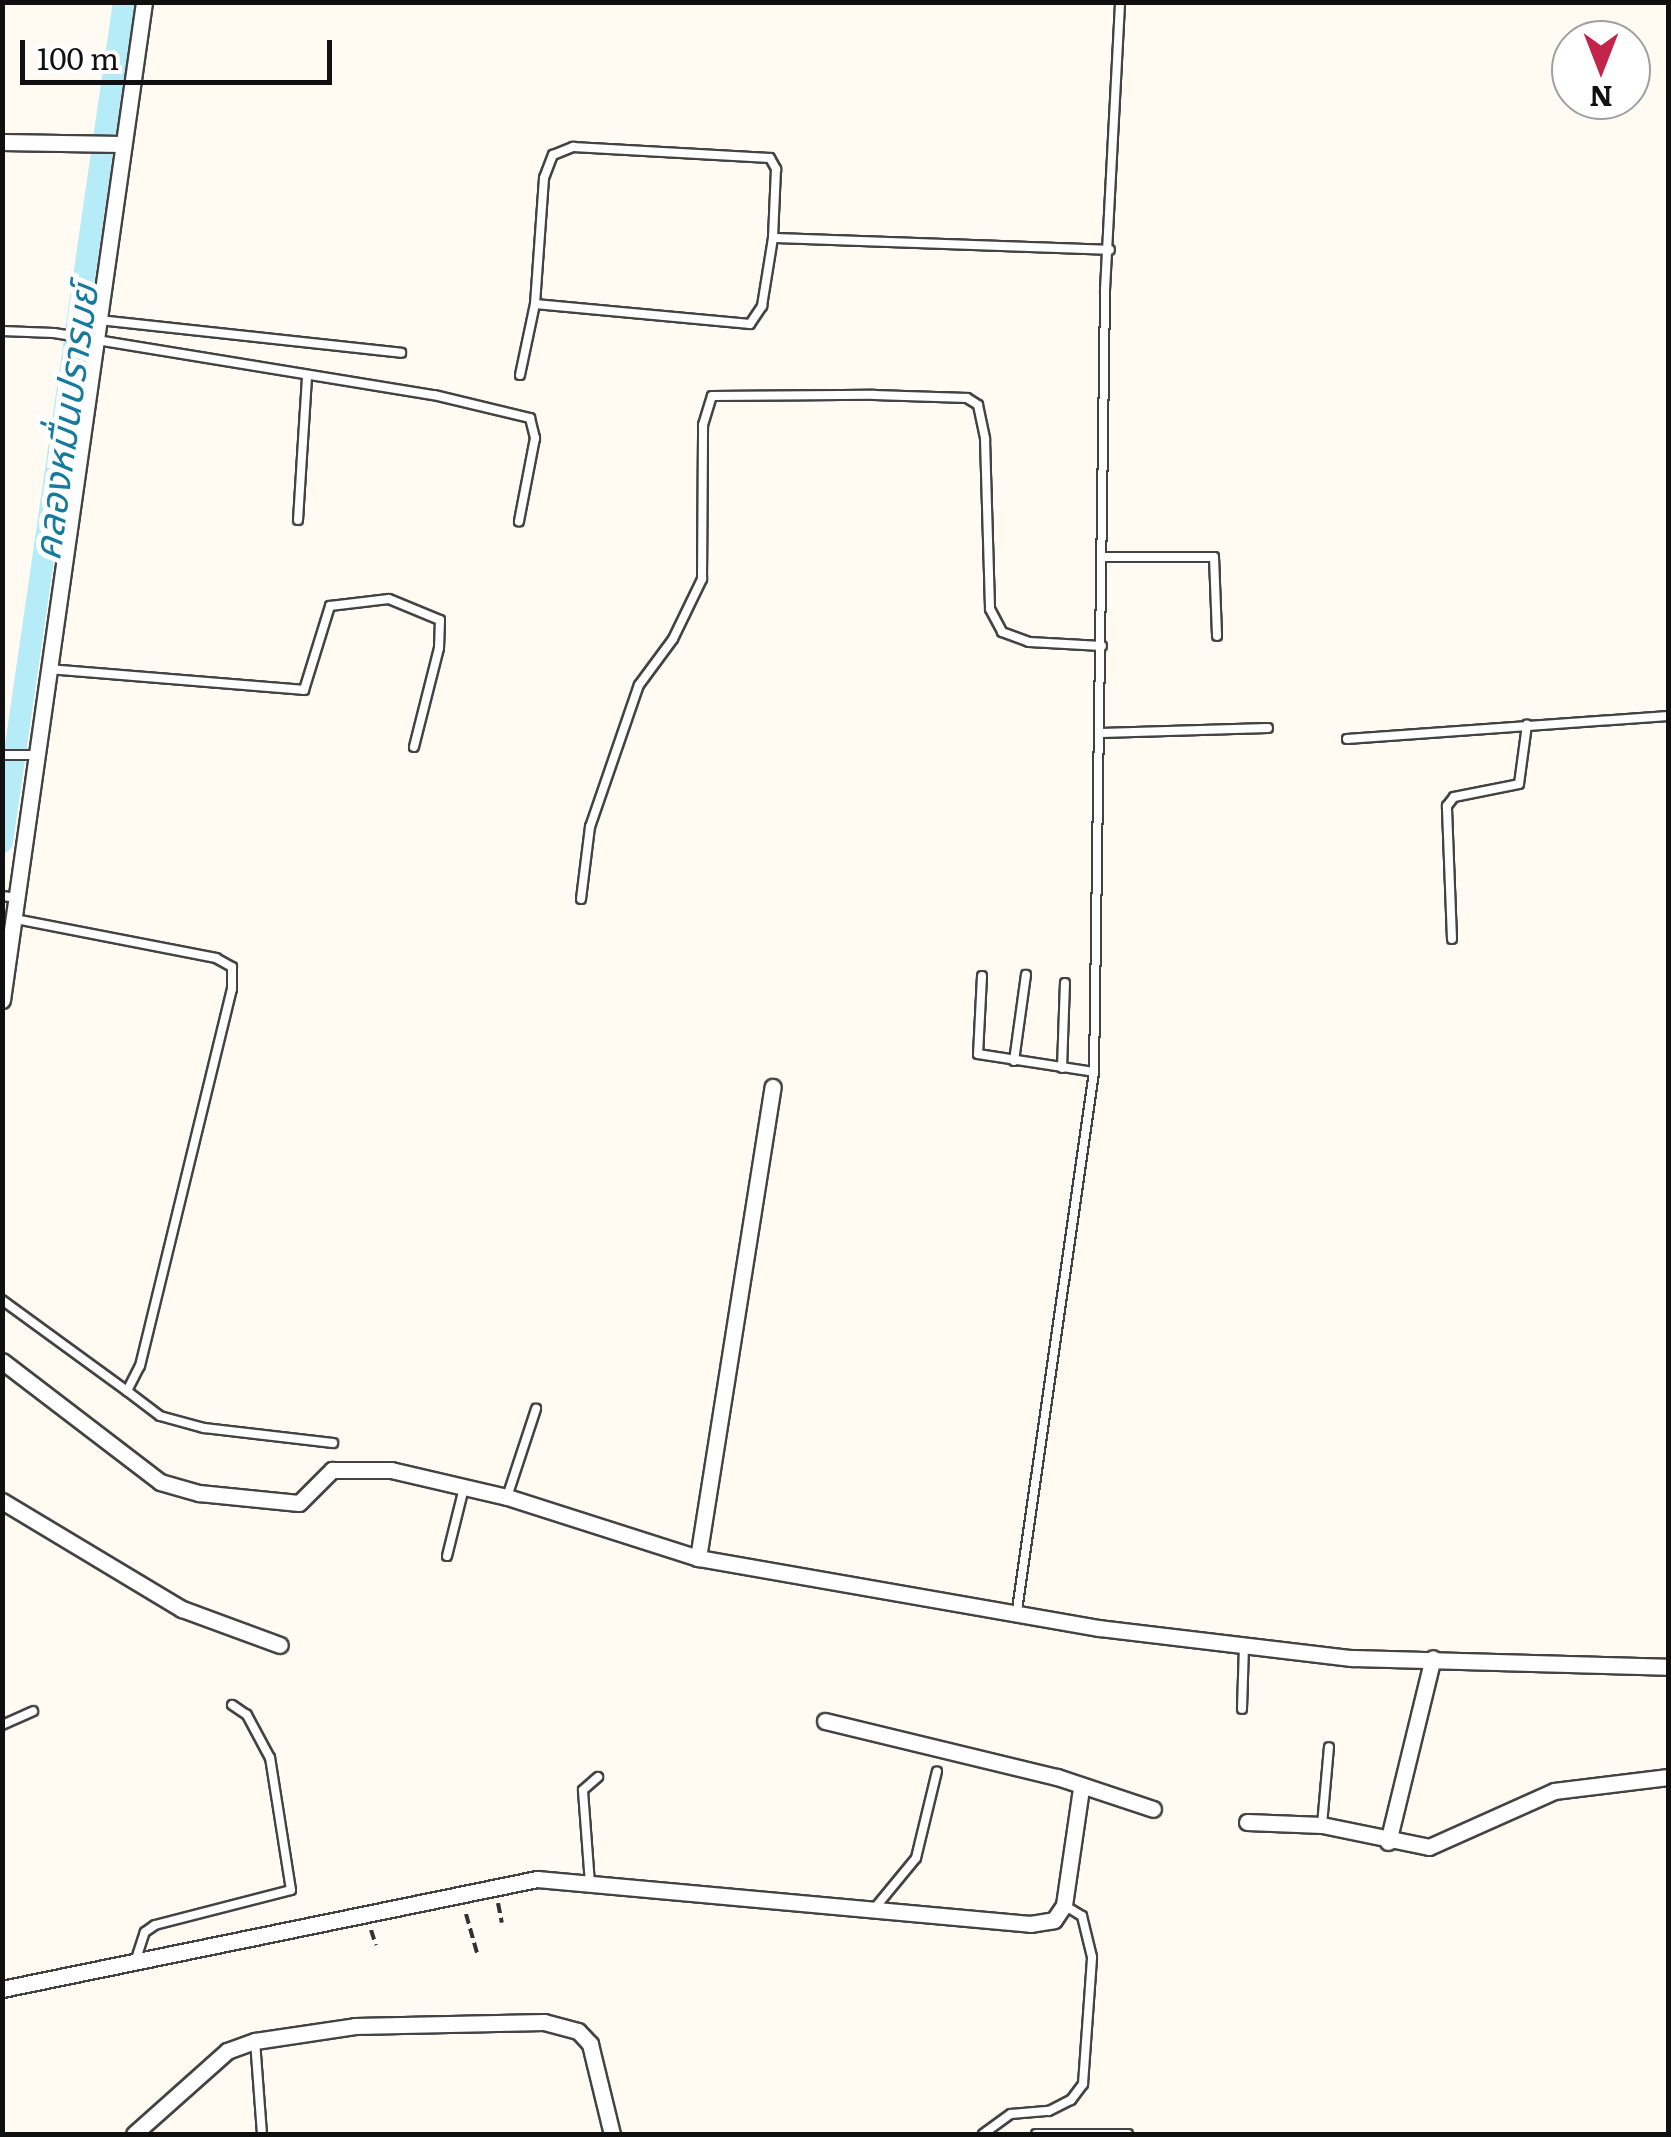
<!DOCTYPE html>
<meta charset="utf-8">
<style>
body{margin:0}
#map{position:relative;width:1671px;height:2137px;overflow:hidden;background:#fffaf2;font-family:Literata,"Noto Sans Thai",serif}
div>[style]{position:absolute}
[style*='--x']{left:calc(var(--x)*1px);top:calc(var(--y)*1px);width:calc(var(--w)*1px);rotate:calc(var(--a)*1deg)}
.canal>*{height:22px;margin:-11px;padding:0 11px;transform-origin:11px;border-radius:11px;background:#b6ebf8}
.path>*{height:4px;margin-top:-2px;transform-origin:0;background:repeating-linear-gradient(90deg,#323232 0 10px,transparent 0 15px)}
.roads{filter:drop-shadow(2px 0 #434343) drop-shadow(-2px 0 #434343) drop-shadow(0 2px #434343) drop-shadow(0 -2px #434343)}
.lane>*{height:8px;margin:-4px;padding:0 4px;transform-origin:4px;border-radius:4px;background:#fff}
.street>*{height:15px;margin:-7.5px;padding:0 7.5px;transform-origin:7.5px;border-radius:7.5px;background:#fff}
span{translate:-50% -50%;white-space:nowrap;text-align:center;line-height:1.15;-webkit-text-stroke:10px #fff;paint-order:stroke}
.water-label{font-size:38px;color:#157b9e;font-style:italic}
.frame{position:absolute;inset:0;border:5px solid #101010;pointer-events:none}
.north{position:absolute;left:1551px;top:20px;width:100px;height:100px;box-sizing:border-box;background:#fff;border:2px solid #9f9f9f;border-radius:50%;rotate:180deg;font-size:28px;font-weight:700;line-height:40px;text-align:center;color:#101010}
.north::after{content:'';display:block;margin:auto;width:35px;height:45px;background:#c42449;clip-path:polygon(50% 0,100% 100%,50% 72%,0 100%)}
.scale{position:absolute;left:20px;top:40px;width:312px;height:45px;box-sizing:border-box;border:5px solid #101010;border-top:0;padding-left:12px;font-size:30px;line-height:35px;white-space:nowrap;color:#101010;-webkit-text-stroke:8px #fff;paint-order:stroke}
</style>
<div id="map">
<div class="canal">
<i style="--x:2;--y:842;--w:849;--a:-81.74"></i>
</div>
<div class="path">
<i style="--x:498;--y:1903;--w:20;--a:79"></i>
<i style="--x:466;--y:1914;--w:41;--a:74.2"></i>
<i style="--x:371;--y:1930;--w:16;--a:72"></i>
</div>
<div class="roads">
<div class="lane">
<i style="--x:535;--y:304;--w:216;--a:5.3"></i>
<i style="--x:750;--y:324;--w:22;--a:-56"></i>
<i style="--x:762;--y:306;--w:69;--a:-80.8"></i>
<i style="--x:99;--y:320;--w:304;--a:6.2"></i>
<i style="--x:2;--y:331;--w:52;--a:2.2"></i>
<i style="--x:54;--y:333;--w:385;--a:9.3"></i>
<i style="--x:434;--y:395;--w:99;--a:13.5"></i>
<i style="--x:530;--y:418;--w:21;--a:76"></i>
<i style="--x:535;--y:438;--w:85;--a:100.9"></i>
<i style="--x:520;--y:375;--w:73;--a:-78.1"></i>
<i style="--x:535;--y:304;--w:126;--a:-85.9"></i>
<i style="--x:544;--y:178;--w:25;--a:-69"></i>
<i style="--x:553;--y:155;--w:22;--a:-22"></i>
<i style="--x:573;--y:147;--w:197;--a:3.2"></i>
<i style="--x:770;--y:158;--w:13;--a:61"></i>
<i style="--x:776;--y:169;--w:69;--a:92.5"></i>
<i style="--x:773;--y:238;--w:337;--a:2"></i>
<i style="--x:298;--y:520;--w:143;--a:-86.4"></i>
<i style="--x:1102;--y:557;--w:112;--a:0"></i>
<i style="--x:1214;--y:557;--w:79;--a:87.8"></i>
<i style="--x:49;--y:669;--w:256;--a:4.7"></i>
<i style="--x:304;--y:690;--w:88;--a:-72.8"></i>
<i style="--x:330;--y:606;--w:59;--a:-6.8"></i>
<i style="--x:389;--y:599;--w:55;--a:22.4"></i>
<i style="--x:440;--y:620;--w:28;--a:92"></i>
<i style="--x:439;--y:648;--w:102;--a:104.2"></i>
<i style="--x:1101;--y:733;--w:167;--a:-1.7"></i>
<i style="--x:1347;--y:739;--w:322;--a:-4.1"></i>
<i style="--x:2;--y:755;--w:36;--a:0"></i>
<i style="--x:2;--y:896;--w:16;--a:7"></i>
<i style="--x:581;--y:899;--w:73;--a:-82.9"></i>
<i style="--x:590;--y:827;--w:150;--a:-71"></i>
<i style="--x:639;--y:685;--w:57;--a:-53.5"></i>
<i style="--x:673;--y:639;--w:67;--a:-64.2"></i>
<i style="--x:702;--y:579;--w:154;--a:-89.6"></i>
<i style="--x:703;--y:425;--w:30;--a:-73"></i>
<i style="--x:712;--y:396;--w:162;--a:-0.4"></i>
<i style="--x:874;--y:395;--w:93;--a:1.8"></i>
<i style="--x:967;--y:398;--w:13;--a:32"></i>
<i style="--x:978;--y:405;--w:35;--a:78"></i>
<i style="--x:985;--y:439;--w:170;--a:88.3"></i>
<i style="--x:990;--y:609;--w:26;--a:62"></i>
<i style="--x:1002;--y:632;--w:29;--a:20"></i>
<i style="--x:1029;--y:642;--w:73;--a:3.1"></i>
<i style="--x:1452;--y:939;--w:133;--a:-92.2"></i>
<i style="--x:1447;--y:806;--w:11;--a:-52"></i>
<i style="--x:1454;--y:797;--w:66;--a:-11.3"></i>
<i style="--x:1519;--y:784;--w:60;--a:-82.3"></i>
<i style="--x:982;--y:976;--w:78;--a:92.9"></i>
<i style="--x:978;--y:1054;--w:117;--a:8.8"></i>
<i style="--x:1014;--y:1061;--w:87;--a:-82.1"></i>
<i style="--x:1062;--y:1068;--w:85;--a:-88"></i>
<i style="--x:2;--y:1300;--w:155;--a:36.1"></i>
<i style="--x:127;--y:1391;--w:28;--a:-63"></i>
<i style="--x:140;--y:1366;--w:388;--a:-76.3"></i>
<i style="--x:232;--y:989;--w:22;--a:-90"></i>
<i style="--x:232;--y:967;--w:18;--a:-151"></i>
<i style="--x:216;--y:958;--w:205;--a:-169"></i>
<i style="--x:127;--y:1391;--w:41;--a:37.1"></i>
<i style="--x:160;--y:1416;--w:46;--a:15.3"></i>
<i style="--x:204;--y:1428;--w:130;--a:6.6"></i>
<i style="--x:507;--y:1497;--w:93;--a:-71.8"></i>
<i style="--x:447;--y:1556;--w:70;--a:-76"></i>
<i style="--x:1017;--y:1610;--w:543;--a:-81.85"></i>
<i style="--x:1094;--y:1072;--w:782;--a:-89.19"></i>
<i style="--x:1105;--y:290;--w:288;--a:-87"></i>
<i style="--x:1242;--y:1709;--w:62;--a:-88.2"></i>
<i style="--x:2;--y:1725;--w:34;--a:-24"></i>
<i style="--x:1322;--y:1825;--w:78;--a:-84.9"></i>
<i style="--x:590;--y:1884;--w:94;--a:-94.3"></i>
<i style="--x:583;--y:1790;--w:20;--a:-41"></i>
<i style="--x:874;--y:1909;--w:66;--a:-50.5"></i>
<i style="--x:916;--y:1858;--w:89;--a:-76.4"></i>
<i style="--x:136;--y:1959;--w:28;--a:-72"></i>
<i style="--x:145;--y:1932;--w:12;--a:-35"></i>
<i style="--x:155;--y:1925;--w:140;--a:-14.4"></i>
<i style="--x:291;--y:1890;--w:134;--a:-99"></i>
<i style="--x:270;--y:1758;--w:49;--a:-118.1"></i>
<i style="--x:247;--y:1715;--w:18;--a:-146"></i>
<i style="--x:255;--y:2041;--w:93;--a:85.7"></i>
<i style="--x:983;--y:2134;--w:34;--a:-36"></i>
<i style="--x:1011;--y:2114;--w:38;--a:-5"></i>
<i style="--x:1049;--y:2111;--w:25;--a:-27"></i>
<i style="--x:1071;--y:2100;--w:20;--a:-53"></i>
<i style="--x:1083;--y:2084;--w:127;--a:-85.9"></i>
<i style="--x:1092;--y:1957;--w:42;--a:-103.7"></i>
<i style="--x:1082;--y:1916;--w:21;--a:-149"></i>
<i style="--x:1036;--y:2134;--w:92;--a:0"></i>
</div>
<div class="street">
<i style="--x:2;--y:142;--w:119;--a:1"></i>
<i style="--x:2;--y:1000;--w:1008;--a:-81.9"></i>
<i style="--x:2;--y:1361;--w:199;--a:37.4"></i>
<i style="--x:160;--y:1482;--w:41;--a:15.8"></i>
<i style="--x:199;--y:1493;--w:100;--a:5.7"></i>
<i style="--x:299;--y:1503;--w:47;--a:-45"></i>
<i style="--x:332;--y:1470;--w:59;--a:0"></i>
<i style="--x:391;--y:1470;--w:119;--a:13.1"></i>
<i style="--x:507;--y:1497;--w:201;--a:17.7"></i>
<i style="--x:698;--y:1558;--w:407;--a:9.9"></i>
<i style="--x:1099;--y:1628;--w:255;--a:6.8"></i>
<i style="--x:1352;--y:1658;--w:316;--a:1.6"></i>
<i style="--x:2;--y:1501;--w:210;--a:31"></i>
<i style="--x:182;--y:1609;--w:104;--a:20.2"></i>
<i style="--x:698;--y:1558;--w:477;--a:-81"></i>
<i style="--x:825;--y:1721;--w:239;--a:13.6"></i>
<i style="--x:1057;--y:1777;--w:101;--a:18.4"></i>
<i style="--x:1247;--y:1822;--w:75;--a:2.3"></i>
<i style="--x:1322;--y:1825;--w:109;--a:11.6"></i>
<i style="--x:1429;--y:1847;--w:137;--a:-24.1"></i>
<i style="--x:1554;--y:1791;--w:115;--a:-7"></i>
<i style="--x:1388;--y:1842;--w:189;--a:-76.3"></i>
<i style="--x:2;--y:1989;--w:546;--a:-11.62"></i>
<i style="--x:537;--y:1879;--w:495;--a:5.2"></i>
<i style="--x:1030;--y:1924;--w:24;--a:-9"></i>
<i style="--x:1054;--y:1920;--w:18;--a:-56"></i>
<i style="--x:1064;--y:1905;--w:117;--a:-81.7"></i>
<i style="--x:134;--y:2134;--w:125;--a:-41.7"></i>
<i style="--x:227;--y:2051;--w:30;--a:-20"></i>
<i style="--x:255;--y:2041;--w:101;--a:-8.5"></i>
<i style="--x:355;--y:2026;--w:189;--a:-1.2"></i>
<i style="--x:544;--y:2022;--w:35;--a:15"></i>
<i style="--x:578;--y:2031;--w:18;--a:47"></i>
<i style="--x:590;--y:2044;--w:93;--a:76.3"></i>
</div>
</div>
<div class="water-label">
<span style="left:63px;top:422px;rotate:-82deg">คลองหมื่นปรารมย์</span>
</div>
<div class="frame"></div>
<div class="north">N</div>
<div class="scale">100 m</div>
</div>
